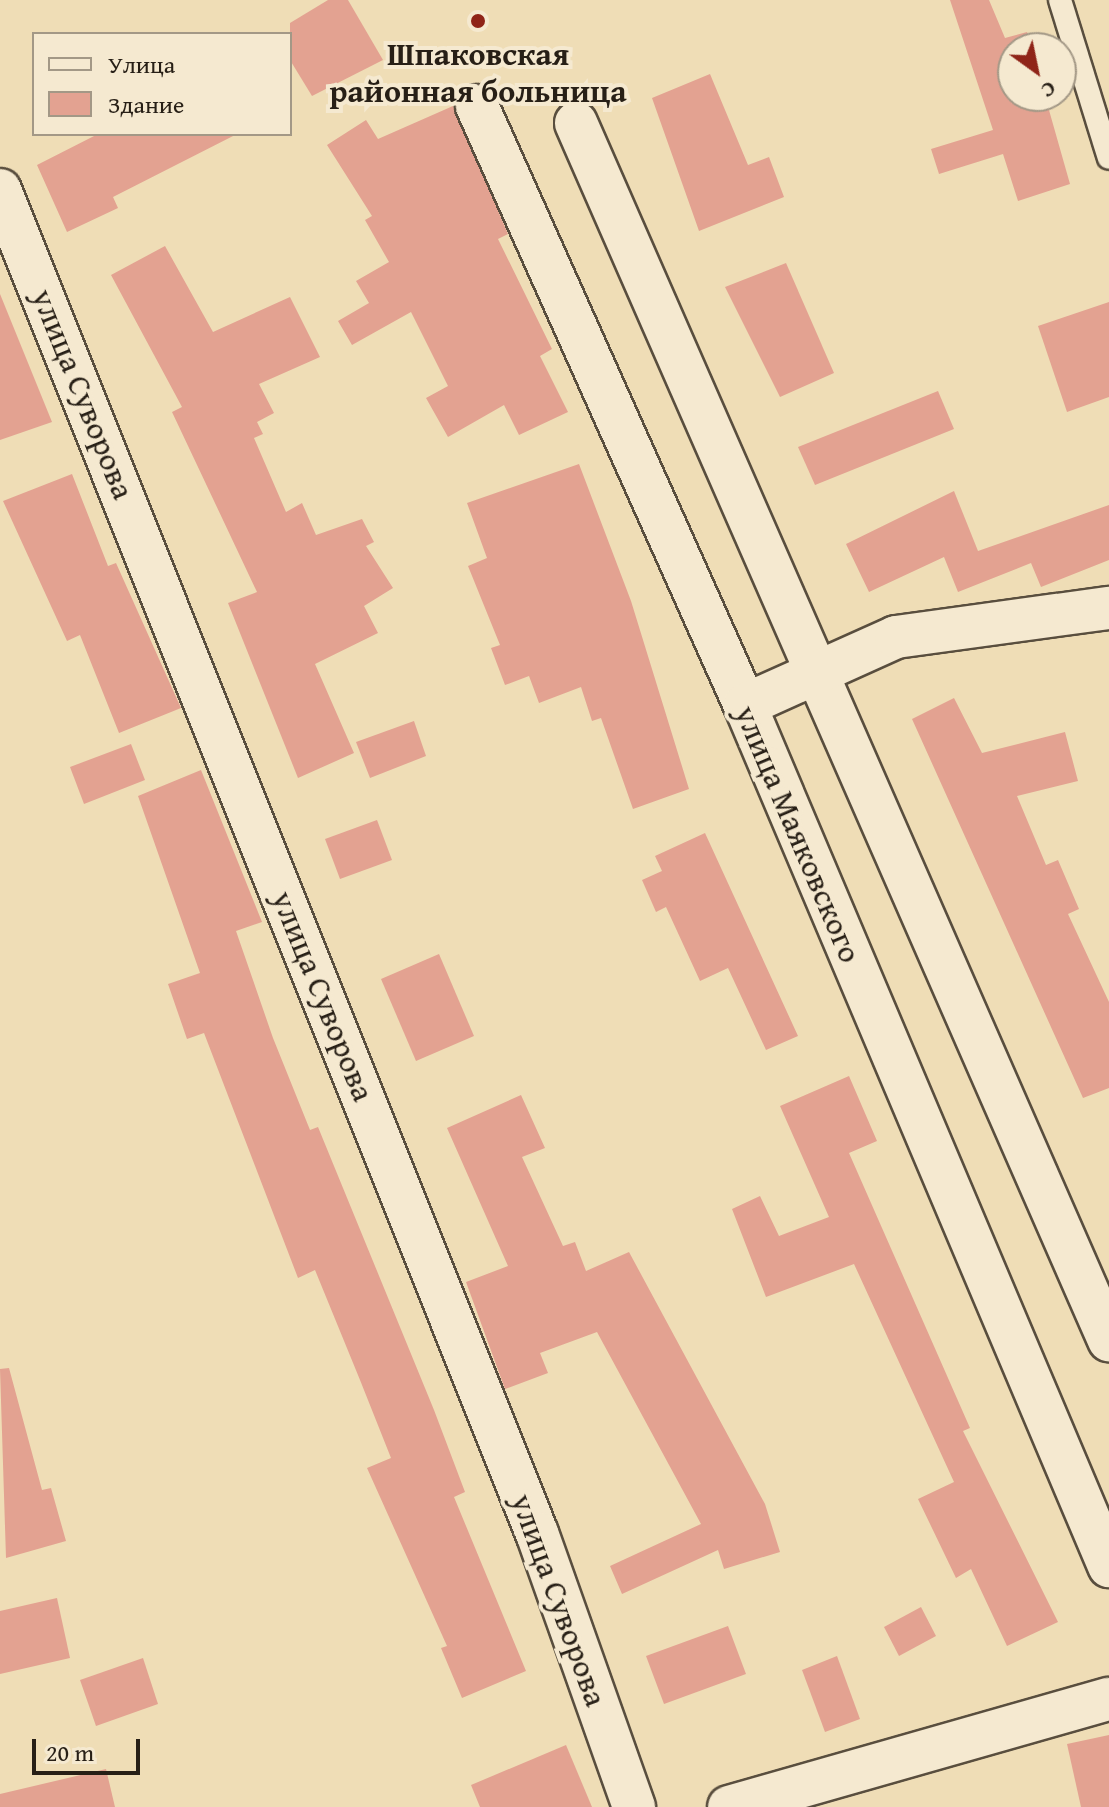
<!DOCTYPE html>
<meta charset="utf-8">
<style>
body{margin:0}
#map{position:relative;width:1109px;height:1807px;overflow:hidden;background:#efddb6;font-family:"Gentium Book Plus",serif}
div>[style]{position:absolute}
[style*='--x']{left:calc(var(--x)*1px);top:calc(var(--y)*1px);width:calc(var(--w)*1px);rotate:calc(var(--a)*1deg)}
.building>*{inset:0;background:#e3a291}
.roads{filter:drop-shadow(2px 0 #594e3e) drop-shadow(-2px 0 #594e3e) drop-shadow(0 2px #594e3e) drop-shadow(0 -2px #594e3e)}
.service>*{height:22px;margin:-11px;padding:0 11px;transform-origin:11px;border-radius:11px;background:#f5e9d0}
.minor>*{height:42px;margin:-21px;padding:0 21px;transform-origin:21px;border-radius:21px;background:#f5e9d0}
.dots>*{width:22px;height:22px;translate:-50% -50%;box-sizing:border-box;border:4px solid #f5e9d0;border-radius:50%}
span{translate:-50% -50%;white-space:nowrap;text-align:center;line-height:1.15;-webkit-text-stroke:8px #f5e9d0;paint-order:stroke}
.poi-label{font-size:32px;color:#271f16;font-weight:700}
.street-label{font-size:32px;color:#271f16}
.legend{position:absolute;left:32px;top:32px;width:260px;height:104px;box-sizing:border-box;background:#f5e9d0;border:2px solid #a39886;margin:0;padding:10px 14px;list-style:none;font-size:24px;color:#271f16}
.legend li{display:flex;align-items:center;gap:16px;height:40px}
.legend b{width:40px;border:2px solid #a39886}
.north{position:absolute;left:997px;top:32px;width:80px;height:80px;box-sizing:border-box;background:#f5e9d0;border:2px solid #a39886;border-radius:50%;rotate:147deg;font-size:22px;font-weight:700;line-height:32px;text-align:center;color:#271f16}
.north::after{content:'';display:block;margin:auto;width:28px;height:36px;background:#8f2418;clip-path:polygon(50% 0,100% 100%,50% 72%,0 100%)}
.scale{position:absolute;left:32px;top:1739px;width:108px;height:36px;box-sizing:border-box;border:4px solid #271f16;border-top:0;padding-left:10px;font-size:24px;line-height:28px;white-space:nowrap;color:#271f16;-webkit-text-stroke:6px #f5e9d0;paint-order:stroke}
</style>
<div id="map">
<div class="building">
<i style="clip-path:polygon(328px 0,348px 0,383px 60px,312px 96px,290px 60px,290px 23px)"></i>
<i style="clip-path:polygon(950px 0,989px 0,1005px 38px,1027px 32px,1032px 48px,1013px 48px,1013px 96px,1045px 96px,1070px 184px,1018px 201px,1003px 154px,939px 174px,931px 149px,993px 130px)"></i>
<i style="clip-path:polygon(710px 74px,748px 165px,769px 157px,784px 197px,699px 231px,652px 98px)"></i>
<i style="clip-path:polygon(453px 106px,508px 234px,498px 239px,552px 349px,540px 356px,568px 412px,519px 435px,504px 405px,448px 437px,426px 398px,448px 386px,411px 312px,352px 345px,338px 321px,369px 303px,356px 281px,389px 262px,365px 220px,372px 216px,327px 145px,366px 120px,378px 139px)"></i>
<i style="clip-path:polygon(98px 134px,237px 134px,113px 197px,118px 208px,67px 232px,37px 165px)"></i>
<i style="clip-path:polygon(165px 246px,213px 332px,290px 297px,320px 357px,259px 384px,274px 413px,257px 422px,263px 434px,254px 438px,286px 512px,302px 503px,316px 535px,362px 519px,374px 542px,366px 546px,393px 588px,364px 606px,378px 633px,315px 664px,354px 753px,298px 778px,228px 603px,257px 592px,172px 412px,182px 407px,111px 275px)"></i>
<i style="clip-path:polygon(786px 263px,834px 373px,780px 397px,725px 287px)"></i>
<i style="clip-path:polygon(0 294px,52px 422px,0 440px)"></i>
<i style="clip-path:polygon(1109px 302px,1109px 397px,1067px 412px,1038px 326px)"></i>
<i style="clip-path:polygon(938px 391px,954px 429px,815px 485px,798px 447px)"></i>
<i style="clip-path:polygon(579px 464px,631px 601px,689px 789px,633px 809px,601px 718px,592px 721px,581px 687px,539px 703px,529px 676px,505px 685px,491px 648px,500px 645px,468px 566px,487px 558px,467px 503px)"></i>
<i style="clip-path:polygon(72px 474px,108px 566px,116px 563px,181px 708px,119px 733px,80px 635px,67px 641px,3px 501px)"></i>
<i style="clip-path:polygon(954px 491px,978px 551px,1109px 505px,1109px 560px,1041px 587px,1031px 563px,958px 592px,944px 557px,869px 592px,846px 544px)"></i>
<i style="clip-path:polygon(954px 698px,982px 753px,1065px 732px,1078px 781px,1017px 796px,1046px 865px,1058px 860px,1079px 909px,1068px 914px,1109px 1002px,1109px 1088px,1083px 1098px,912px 719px)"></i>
<i style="clip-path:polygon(414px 721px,426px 756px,370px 778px,356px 742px)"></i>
<i style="clip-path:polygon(131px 744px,145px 780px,84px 804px,70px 767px)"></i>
<i style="clip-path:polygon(201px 770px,262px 922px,236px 931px,273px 1038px,310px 1130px,318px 1127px,434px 1410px,465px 1492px,454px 1497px,526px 1671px,462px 1698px,441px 1648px,447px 1646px,367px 1468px,391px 1458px,360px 1380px,315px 1270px,298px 1278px,204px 1033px,187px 1039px,168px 984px,200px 973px,138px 796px)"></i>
<i style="clip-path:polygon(377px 820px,392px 860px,340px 879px,325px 839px)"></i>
<i style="clip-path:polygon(705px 833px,798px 1036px,766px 1050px,728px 968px,700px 981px,666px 907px,656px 912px,642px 880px,662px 871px,655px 856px)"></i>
<i style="clip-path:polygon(439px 954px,474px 1036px,416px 1061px,381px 979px)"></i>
<i style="clip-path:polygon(849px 1076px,877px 1141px,849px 1153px,970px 1428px,963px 1431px,1058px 1622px,1007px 1646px,971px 1569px,956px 1578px,918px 1499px,954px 1482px,854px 1264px,766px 1297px,732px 1209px,760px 1196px,779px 1236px,829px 1217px,780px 1106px)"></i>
<i style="clip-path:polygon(521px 1095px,545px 1148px,522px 1157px,563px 1246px,575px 1242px,586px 1271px,629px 1252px,765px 1504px,780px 1552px,724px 1569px,718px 1550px,622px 1594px,610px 1566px,701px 1524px,597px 1332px,540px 1353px,548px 1373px,505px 1389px,466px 1282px,508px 1266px,447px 1128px)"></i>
<i style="clip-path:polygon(9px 1368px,42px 1490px,51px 1488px,66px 1541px,6px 1558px,0 1369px)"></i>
<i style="clip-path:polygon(57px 1598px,70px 1658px,0 1674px,0 1611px)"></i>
<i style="clip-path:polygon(921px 1607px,936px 1636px,899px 1656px,884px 1627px)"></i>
<i style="clip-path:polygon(728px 1626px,746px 1674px,664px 1704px,646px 1656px)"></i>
<i style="clip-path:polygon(837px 1656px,860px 1719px,825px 1732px,802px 1670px)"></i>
<i style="clip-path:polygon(143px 1658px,158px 1704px,96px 1726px,80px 1680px)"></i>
<i style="clip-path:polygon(1109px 1735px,1109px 1807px,1081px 1807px,1067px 1744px)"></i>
<i style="clip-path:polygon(566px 1745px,592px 1807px,480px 1807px,471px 1785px)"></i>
<i style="clip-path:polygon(106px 1769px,115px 1807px,0 1807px,0 1794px)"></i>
</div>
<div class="roads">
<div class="service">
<i style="--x:1060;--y:0;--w:165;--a:72.8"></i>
</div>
<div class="minor">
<i style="--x:477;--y:106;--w:656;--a:65.9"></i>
<i style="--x:745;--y:705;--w:935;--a:67.08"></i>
<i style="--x:576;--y:123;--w:1329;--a:66.35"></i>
<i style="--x:0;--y:190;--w:1446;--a:68.21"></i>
<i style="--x:537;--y:1533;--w:291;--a:70.5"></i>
<i style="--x:745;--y:705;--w:166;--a:-24.2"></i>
<i style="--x:896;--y:637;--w:215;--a:-7.8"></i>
<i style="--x:729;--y:1807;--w:395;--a:-15.9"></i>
</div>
</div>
<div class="dots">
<i style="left:478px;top:21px;background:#8f2418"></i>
</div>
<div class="poi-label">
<span style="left:478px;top:73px">Шпаковская<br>районная больница</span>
</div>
<div class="street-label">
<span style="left:83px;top:394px;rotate:68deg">улица Суворова</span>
<span style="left:798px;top:834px;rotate:67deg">улица Маяковского</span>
<span style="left:323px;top:996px;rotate:68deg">улица Суворова</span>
<span style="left:559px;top:1600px;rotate:70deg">улица Суворова</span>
</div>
<ul class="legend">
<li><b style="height:10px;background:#f5e9d0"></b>Улица</li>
<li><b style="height:22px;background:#e3a291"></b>Здание</li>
</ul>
<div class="north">С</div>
<div class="scale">20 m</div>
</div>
